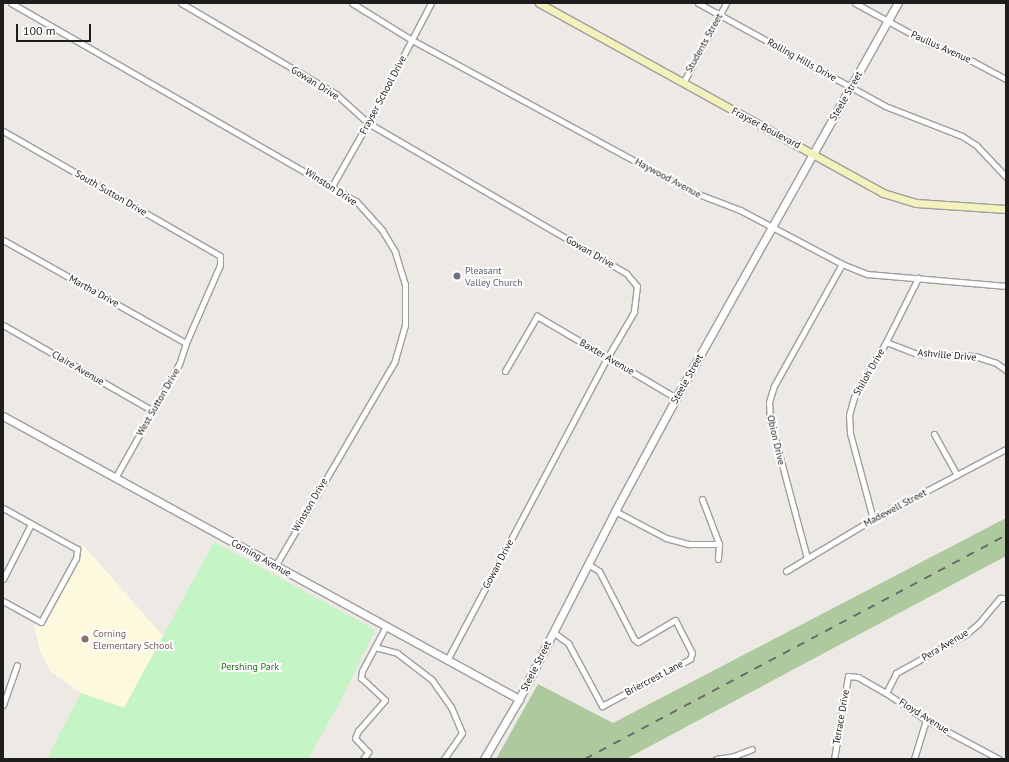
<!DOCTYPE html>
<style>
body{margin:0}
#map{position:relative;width:1009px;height:762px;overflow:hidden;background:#ede9e4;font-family:"PT Sans",sans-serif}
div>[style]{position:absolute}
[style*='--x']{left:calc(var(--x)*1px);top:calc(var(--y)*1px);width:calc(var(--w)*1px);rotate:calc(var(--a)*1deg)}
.education>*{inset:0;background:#fcf9df}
.forest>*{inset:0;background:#adc99d}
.park>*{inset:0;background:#c5f4c5}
.roads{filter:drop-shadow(1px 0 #9e9e9e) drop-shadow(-1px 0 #9e9e9e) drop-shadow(0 1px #9e9e9e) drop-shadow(0 -1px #9e9e9e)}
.minor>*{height:5px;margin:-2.5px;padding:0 2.5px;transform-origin:2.5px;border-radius:2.5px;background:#fff}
.tertiary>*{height:7px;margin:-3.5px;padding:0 3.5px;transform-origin:3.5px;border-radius:3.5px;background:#fff}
.secondary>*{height:7px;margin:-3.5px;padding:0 3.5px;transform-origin:3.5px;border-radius:3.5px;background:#f3f1bc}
.rail>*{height:1.5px;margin-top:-0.75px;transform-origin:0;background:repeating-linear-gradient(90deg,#6b6b6b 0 8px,transparent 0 16px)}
.dots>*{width:11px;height:11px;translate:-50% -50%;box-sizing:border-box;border:2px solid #fff;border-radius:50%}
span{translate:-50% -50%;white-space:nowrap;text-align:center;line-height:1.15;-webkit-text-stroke:4px #fff;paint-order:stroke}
.street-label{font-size:10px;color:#1d1d1d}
.worship-label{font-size:10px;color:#5b616d}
.left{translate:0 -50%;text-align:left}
.education-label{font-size:10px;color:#785e54}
.park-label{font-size:10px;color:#177016}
.frame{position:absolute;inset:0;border:4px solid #1d1d1d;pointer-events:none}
.scale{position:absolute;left:16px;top:24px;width:75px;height:18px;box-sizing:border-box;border:2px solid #1d1d1d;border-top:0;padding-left:5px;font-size:12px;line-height:14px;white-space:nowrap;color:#1d1d1d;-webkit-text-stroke:3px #fff;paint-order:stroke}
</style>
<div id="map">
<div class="education">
<i style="clip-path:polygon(83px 545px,163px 636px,124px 708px,81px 693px,51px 672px,41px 653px,34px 627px)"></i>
</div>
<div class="forest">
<i style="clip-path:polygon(1006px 518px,1006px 556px,626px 759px,496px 759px,538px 684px,613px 723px)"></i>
</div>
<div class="park">
<i style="clip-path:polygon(214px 542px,375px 630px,341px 700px,308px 759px,47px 759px,81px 693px,124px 708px)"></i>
</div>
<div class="roads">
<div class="minor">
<i style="--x:11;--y:3;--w:398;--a:29.9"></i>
<i style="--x:356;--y:201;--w:39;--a:48"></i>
<i style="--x:382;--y:230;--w:26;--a:59"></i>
<i style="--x:395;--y:252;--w:34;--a:73"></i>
<i style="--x:405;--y:284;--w:41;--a:90"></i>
<i style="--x:405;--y:325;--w:37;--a:106"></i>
<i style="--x:395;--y:361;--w:238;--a:120.3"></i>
<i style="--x:181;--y:3;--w:180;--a:30.4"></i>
<i style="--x:336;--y:94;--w:43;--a:42.2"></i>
<i style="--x:368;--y:123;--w:298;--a:30.2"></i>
<i style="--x:626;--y:273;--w:17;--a:50"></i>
<i style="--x:637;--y:286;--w:26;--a:97"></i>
<i style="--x:634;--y:312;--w:53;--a:120.4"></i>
<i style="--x:607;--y:358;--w:342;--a:117.9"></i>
<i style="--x:352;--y:3;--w:70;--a:31.7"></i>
<i style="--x:412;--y:40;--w:314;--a:28.5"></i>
<i style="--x:688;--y:190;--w:56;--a:21"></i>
<i style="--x:740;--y:210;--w:115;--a:27.9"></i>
<i style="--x:842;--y:264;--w:27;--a:22"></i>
<i style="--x:867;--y:274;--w:140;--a:4.9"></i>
<i style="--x:698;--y:3;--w:213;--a:28.8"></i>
<i style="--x:885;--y:106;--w:83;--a:21.3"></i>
<i style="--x:962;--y:136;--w:17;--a:33"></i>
<i style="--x:976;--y:145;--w:44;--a:46.8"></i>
<i style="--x:855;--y:3;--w:83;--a:28.7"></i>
<i style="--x:928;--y:43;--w:48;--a:22.2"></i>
<i style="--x:972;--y:61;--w:38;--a:28"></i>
<i style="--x:683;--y:83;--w:91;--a:-61.7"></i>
<i style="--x:3;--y:131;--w:250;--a:29.9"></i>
<i style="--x:220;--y:256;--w:9;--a:90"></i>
<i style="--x:220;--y:265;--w:85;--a:113.6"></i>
<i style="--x:186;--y:343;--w:22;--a:108"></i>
<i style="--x:179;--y:364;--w:131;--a:119.3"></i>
<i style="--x:332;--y:186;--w:73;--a:-60.3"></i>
<i style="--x:368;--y:123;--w:136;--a:-62.3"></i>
<i style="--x:3;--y:240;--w:210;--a:29.4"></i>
<i style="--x:3;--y:325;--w:173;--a:29.8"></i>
<i style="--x:886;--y:342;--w:33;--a:21"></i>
<i style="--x:917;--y:354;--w:58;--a:2"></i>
<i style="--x:975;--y:356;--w:22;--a:18"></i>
<i style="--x:996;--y:363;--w:12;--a:35"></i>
<i style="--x:505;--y:371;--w:64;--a:-59.8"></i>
<i style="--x:537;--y:316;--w:161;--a:30.5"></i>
<i style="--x:934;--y:434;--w:47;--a:60.7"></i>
<i style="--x:702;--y:499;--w:48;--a:69.3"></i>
<i style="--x:719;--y:544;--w:15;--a:94"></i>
<i style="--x:3;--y:508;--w:85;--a:29"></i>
<i style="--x:77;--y:549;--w:9;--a:96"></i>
<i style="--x:76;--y:558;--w:73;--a:118.7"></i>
<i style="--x:41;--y:622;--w:43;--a:-151.1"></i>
<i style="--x:615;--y:511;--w:58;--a:27.9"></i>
<i style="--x:666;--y:538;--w:24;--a:15"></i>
<i style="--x:689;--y:544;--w:30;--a:0"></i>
<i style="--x:873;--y:519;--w:89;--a:-105"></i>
<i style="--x:850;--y:433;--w:18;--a:-93"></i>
<i style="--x:849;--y:415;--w:19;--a:-74"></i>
<i style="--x:854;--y:397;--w:64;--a:-59.8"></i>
<i style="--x:886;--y:342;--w:72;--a:-63.4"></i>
<i style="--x:807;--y:558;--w:143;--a:-105"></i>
<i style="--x:770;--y:420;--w:18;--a:-93"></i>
<i style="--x:769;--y:402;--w:17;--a:-73"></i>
<i style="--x:774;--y:386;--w:140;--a:-60.9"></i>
<i style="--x:786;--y:571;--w:101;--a:-30.9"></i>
<i style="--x:873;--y:519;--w:150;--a:-27.8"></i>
<i style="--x:3;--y:579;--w:62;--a:-63"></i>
<i style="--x:553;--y:632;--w:19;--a:36"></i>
<i style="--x:568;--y:643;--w:72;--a:61.6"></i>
<i style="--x:602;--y:706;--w:100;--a:-28.1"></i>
<i style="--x:690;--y:659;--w:6;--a:-72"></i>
<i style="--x:692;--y:653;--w:37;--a:-117"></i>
<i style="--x:675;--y:620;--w:43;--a:149.3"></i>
<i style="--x:638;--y:642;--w:5;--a:-143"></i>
<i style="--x:634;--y:639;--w:76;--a:-117.2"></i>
<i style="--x:599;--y:571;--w:13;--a:-148"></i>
<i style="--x:375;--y:647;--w:23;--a:15"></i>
<i style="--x:397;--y:653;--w:44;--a:37.6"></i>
<i style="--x:432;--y:680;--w:33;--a:55"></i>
<i style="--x:451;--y:707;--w:28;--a:67"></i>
<i style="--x:462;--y:733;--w:32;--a:125"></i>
<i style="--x:886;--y:693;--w:22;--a:-63"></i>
<i style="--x:896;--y:673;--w:80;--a:-29.1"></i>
<i style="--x:966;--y:634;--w:17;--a:-40"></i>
<i style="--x:979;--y:623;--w:33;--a:-50"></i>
<i style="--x:1000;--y:598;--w:6;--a:0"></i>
<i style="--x:3;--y:705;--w:42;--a:-70.7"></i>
<i style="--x:363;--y:759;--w:9;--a:-54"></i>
<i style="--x:368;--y:752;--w:19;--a:-133"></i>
<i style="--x:355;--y:738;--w:8;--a:-67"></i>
<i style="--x:358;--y:731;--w:41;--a:-48.9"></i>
<i style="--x:385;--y:700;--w:33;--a:-137"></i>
<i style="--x:361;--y:678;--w:7;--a:-82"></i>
<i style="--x:362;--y:671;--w:51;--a:-61.9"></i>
<i style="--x:716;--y:759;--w:18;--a:-9"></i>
<i style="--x:734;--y:756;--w:19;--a:-21"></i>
<i style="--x:834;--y:759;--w:84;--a:-80.4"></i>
<i style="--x:848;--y:676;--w:10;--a:6"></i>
<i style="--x:858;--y:677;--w:32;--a:30"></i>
<i style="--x:886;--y:693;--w:48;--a:34"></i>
<i style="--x:926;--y:720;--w:83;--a:28.1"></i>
<i style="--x:914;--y:759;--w:41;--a:-72.9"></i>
</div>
<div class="tertiary">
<i style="--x:3;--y:416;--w:589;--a:28.74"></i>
<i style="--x:484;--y:759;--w:69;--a:-59.7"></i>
<i style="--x:519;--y:699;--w:211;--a:-62.9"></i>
<i style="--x:615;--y:511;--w:128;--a:-61.6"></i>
<i style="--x:676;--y:398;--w:453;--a:-60.7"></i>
</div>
<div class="secondary">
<i style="--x:539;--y:3;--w:393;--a:28.9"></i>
<i style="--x:883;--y:193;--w:34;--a:17"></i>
<i style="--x:916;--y:203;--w:90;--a:3.8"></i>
</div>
</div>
<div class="rail">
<i style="--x:585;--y:759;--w:477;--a:-28"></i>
</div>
<div class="dots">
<i style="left:457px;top:276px;background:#6b7280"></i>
<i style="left:85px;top:639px;background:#8d6e63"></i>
</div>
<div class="street-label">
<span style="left:704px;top:43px;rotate:-61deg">Students Street</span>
<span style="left:941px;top:47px;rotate:24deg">Paullus Avenue</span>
<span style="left:802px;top:60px;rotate:29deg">Rolling Hills Drive</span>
<span style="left:315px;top:83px;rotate:32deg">Gowan Drive</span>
<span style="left:383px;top:95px;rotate:-62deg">Frayser School Drive</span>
<span style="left:846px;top:96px;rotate:-60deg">Steele Street</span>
<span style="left:766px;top:128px;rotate:28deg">Frayser Boulevard</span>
<span style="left:668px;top:178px;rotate:28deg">Haywood Avenue</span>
<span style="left:331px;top:187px;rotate:33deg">Winston Drive</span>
<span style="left:111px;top:193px;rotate:30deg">South Sutton Drive</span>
<span style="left:590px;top:252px;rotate:30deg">Gowan Drive</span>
<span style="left:94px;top:291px;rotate:29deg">Martha Drive</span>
<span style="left:947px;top:355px;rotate:5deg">Ashville Drive</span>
<span style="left:607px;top:357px;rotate:30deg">Baxter Avenue</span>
<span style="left:78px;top:368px;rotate:30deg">Claire Avenue</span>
<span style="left:869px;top:372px;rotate:-60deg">Shiloh Drive</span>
<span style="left:687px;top:379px;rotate:-61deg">Steele Street</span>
<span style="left:158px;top:402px;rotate:-60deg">West Sutton Drive</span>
<span style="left:776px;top:440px;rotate:77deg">Obion Drive</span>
<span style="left:310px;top:505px;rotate:-60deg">Winston Drive</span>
<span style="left:895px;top:508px;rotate:-28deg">Madewell Street</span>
<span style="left:261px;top:558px;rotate:29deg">Corning Avenue</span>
<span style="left:498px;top:564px;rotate:-62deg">Gowan Drive</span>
<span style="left:945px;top:645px;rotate:-31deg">Pera Avenue</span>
<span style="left:536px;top:666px;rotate:-63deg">Steele Street</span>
<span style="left:654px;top:678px;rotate:-28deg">Briercrest Lane</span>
<span style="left:924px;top:716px;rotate:32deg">Floyd Avenue</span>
<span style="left:841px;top:717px;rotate:-80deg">Terrace Drive</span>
</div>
<div class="worship-label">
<span class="left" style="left:465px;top:276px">Pleasant<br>Valley Church</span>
</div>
<div class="education-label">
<span class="left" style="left:93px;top:639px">Corning<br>Elementary School</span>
</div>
<div class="park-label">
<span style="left:250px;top:667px">Pershing Park</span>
</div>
<div class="frame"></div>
<div class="scale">100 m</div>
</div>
